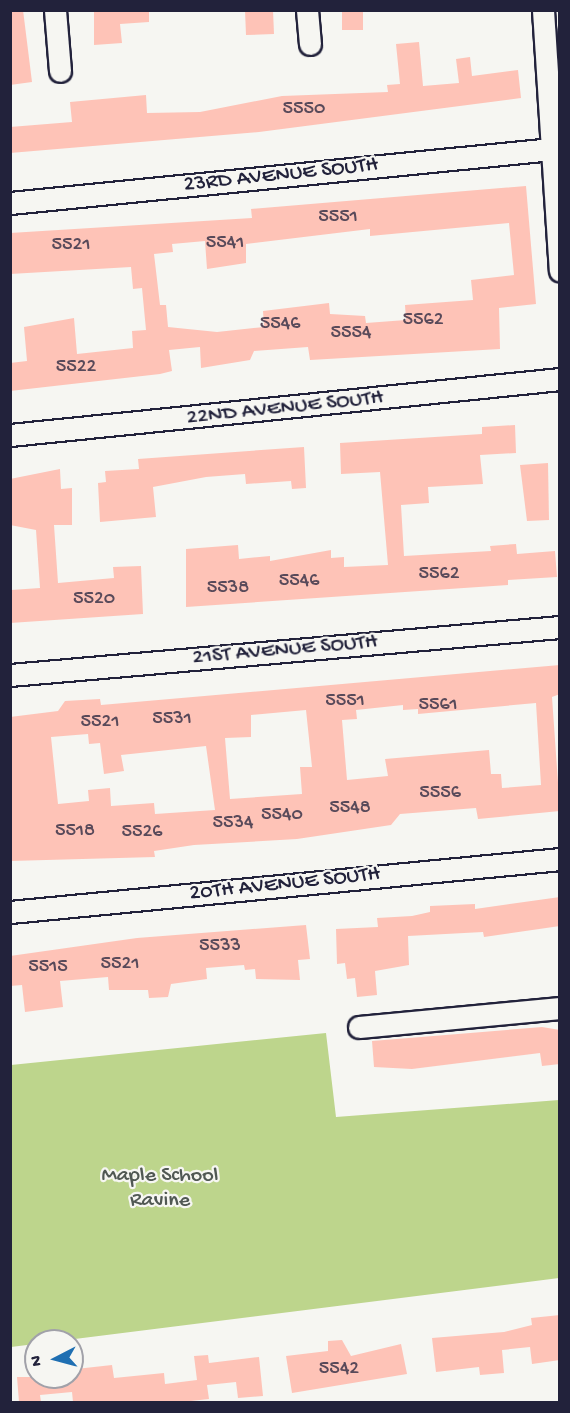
<!DOCTYPE html>
<style>
body{margin:0}
#map{position:relative;width:570px;height:1413px;overflow:hidden;background:#f6f6f2;font-family:"Gochi Hand",sans-serif}
div>[style]{position:absolute}
[style*='--x']{left:calc(var(--x)*1px);top:calc(var(--y)*1px);width:calc(var(--w)*1px);rotate:calc(var(--a)*1deg)}
.green>*{inset:0;background:#bdd58c}
.building>*{inset:0;background:#fec3b7}
.roads{filter:drop-shadow(2px 0 #22223b) drop-shadow(-2px 0 #22223b) drop-shadow(0 2px #22223b) drop-shadow(0 -2px #22223b)}
.minor>*{height:21px;margin:-10.5px;padding:0 10.5px;transform-origin:10.5px;border-radius:10.5px;background:#f6f6f2}
span{translate:-50% -50%;white-space:nowrap;text-align:center;line-height:1.15;-webkit-text-stroke:4.5px #f6f6f2;paint-order:stroke}
.number-label{font-size:20px;color:#594a5a}
.number-label span{-webkit-text-stroke-width:0}
.street-label{font-size:22px;color:#22223b}
.park-label{font-size:22px;color:#505853}
.frame{position:absolute;inset:0;border:12px solid #22223b;pointer-events:none}
.north{position:absolute;left:24px;top:1329px;width:60px;height:60px;box-sizing:border-box;background:#f6f6f2;border:2px solid #a1a1a9;border-radius:50%;rotate:264deg;font-size:16px;font-weight:700;line-height:24px;text-align:center;color:#22223b}
.north::after{content:'';display:block;margin:auto;width:21px;height:27px;background:#1f6fb2;clip-path:polygon(50% 0,100% 100%,50% 72%,0 100%)}
</style>
<div id="map">
<div class="green">
<i style="clip-path:polygon(326px 1033px,336px 1117px,559px 1100px,559px 1278px,11px 1347px,11px 1065px)"></i>
</div>
<div class="building">
<i style="clip-path:polygon(10px 10px,23px 10px,32px 82px,10px 85px)"></i>
<i style="clip-path:polygon(94px 10px,149px 10px,149px 22px,120px 24px,122px 43px,94px 45px)"></i>
<i style="clip-path:polygon(245px 10px,273px 10px,274px 34px,246px 35px)"></i>
<i style="clip-path:polygon(342px 10px,363px 10px,363px 30px,342px 30px)"></i>
<i style="clip-path:polygon(419px 42px,423px 86px,459px 83px,456px 59px,470px 57px,472px 76px,518px 70px,521px 98px,259px 132px,10px 153px,10px 127px,72px 122px,70px 102px,146px 95px,147px 113px,200px 112px,282px 96px,388px 92px,387px 85px,400px 84px,396px 44px)"></i>
<i style="clip-path:polygon(evenodd,526px 186px,536px 304px,499px 308px,500px 349px,310px 360px,308px 347px,254px 351px,250px 360px,201px 368px,200px 347px,169px 350px,172px 371px,160px 374px,10px 391px,10px 363px,27px 361px,24px 327px,74px 318px,77px 354px,133px 348px,132px 331px,146px 330px,142px 288px,133px 289px,131px 267px,10px 274px,10px 233px,252px 218px,251px 209px,526px 186px,509px 223px,514px 275px,471px 280px,473px 300px,405px 305px,406px 320px,366px 323px,365px 316px,330px 314px,329px 303px,263px 311px,264px 327px,217px 332px,168px 327px,166px 305px,160px 305px,154px 254px,173px 252px,172px 244px,205px 241px,207px 269px,246px 263px,246px 244px,370px 229px,370px 236px,509px 223px)"></i>
<i style="clip-path:polygon(515px 425px,516px 453px,480px 455px,483px 484px,428px 487px,429px 503px,401px 505px,404px 556px,491px 551px,490px 546px,516px 544px,517px 554px,555px 551px,557px 577px,508px 580px,508px 585px,186px 607px,186px 549px,238px 545px,239px 559px,270px 556px,270px 561px,331px 550px,331px 558px,344px 557px,344px 567px,388px 565px,380px 472px,341px 474px,340px 443px,482px 434px,482px 427px)"></i>
<i style="clip-path:polygon(304px 447px,306px 488px,292px 489px,291px 481px,246px 484px,245px 474px,206px 477px,153px 487px,156px 517px,100px 522px,98px 483px,106px 482px,105px 471px,139px 469px,138px 459px)"></i>
<i style="clip-path:polygon(548px 463px,549px 520px,527px 521px,520px 465px)"></i>
<i style="clip-path:polygon(60px 469px,61px 489px,72px 488px,72px 525px,54px 525px,58px 583px,114px 578px,113px 567px,141px 566px,143px 614px,10px 623px,11px 590px,40px 588px,36px 530px,10px 525px,10px 479px)"></i>
<i style="clip-path:polygon(evenodd,560px 665px,560px 694px,552px 697px,560px 811px,478px 819px,476px 808px,400px 814px,391px 825px,297px 839px,194px 845px,154px 851px,155px 857px,10px 861px,10px 717px,58px 711px,65px 701px,100px 699px,101px 705px,560px 665px,536px 703px,541px 785px,502px 788px,501px 774px,491px 774px,489px 750px,385px 759px,388px 776px,347px 780px,342px 720px,357px 719px,356px 710px,403px 705px,403px 710px,418px 709px,418px 714px,536px 703px,560px 665px,306px 710px,312px 767px,300px 767px,302px 794px,230px 799px,225px 738px,251px 737px,251px 715px,306px 710px,560px 665px,88px 734px,89px 744px,100px 743px,104px 774px,124px 771px,121px 755px,206px 746px,215px 810px,155px 814px,154px 803px,111px 806px,110px 788px,88px 790px,89px 801px,58px 804px,51px 737px,88px 734px)"></i>
<i style="clip-path:polygon(560px 897px,560px 926px,484px 937px,483px 932px,408px 936px,409px 965px,375px 971px,377px 995px,357px 997px,355px 978px,347px 979px,345px 963px,337px 964px,336px 929px,378px 927px,377px 918px,412px 916px,430px 912px,430px 906px,475px 904px,475px 909px)"></i>
<i style="clip-path:polygon(306px 925px,310px 959px,298px 960px,300px 980px,256px 979px,255px 969px,245px 970px,244px 965px,206px 968px,207px 979px,171px 984px,168px 997px,149px 998px,148px 990px,109px 990px,108px 977px,60px 981px,63px 1007px,25px 1012px,22px 985px,10px 986px,10px 956px,137px 938px)"></i>
<i style="clip-path:polygon(542px 1027px,560px 1030px,560px 1064px,542px 1066px,540px 1053px,412px 1069px,374px 1067px,372px 1041px)"></i>
<i style="clip-path:polygon(560px 1315px,560px 1360px,532px 1364px,530px 1347px,502px 1350px,504px 1373px,480px 1375px,479px 1367px,436px 1372px,432px 1338px,504px 1332px,532px 1325px,531px 1318px)"></i>
<i style="clip-path:polygon(342px 1340px,351px 1356px,401px 1344px,407px 1374px,292px 1393px,286px 1356px,328px 1351px,328px 1341px)"></i>
<i style="clip-path:polygon(208px 1355px,209px 1363px,259px 1357px,263px 1396px,238px 1398px,236px 1382px,207px 1385px,209px 1399px,182px 1402px,73px 1402px,72px 1392px,40px 1395px,41px 1402px,19px 1402px,17px 1377px,77px 1377px,76px 1369px,112px 1365px,114px 1378px,164px 1373px,165px 1384px,197px 1380px,194px 1356px)"></i>
</div>
<div class="roads">
<div class="minor">
<i style="--x:55;--y:10;--w:61;--a:85.3"></i>
<i style="--x:307;--y:10;--w:34;--a:85"></i>
<i style="--x:543;--y:10;--w:261;--a:86.3"></i>
<i style="--x:10;--y:203;--w:545;--a:-5.69"></i>
<i style="--x:10;--y:435;--w:553;--a:-5.81"></i>
<i style="--x:10;--y:675;--w:552;--a:-4.99"></i>
<i style="--x:10;--y:912;--w:553;--a:-5.5"></i>
<i style="--x:359;--y:1027;--w:202;--a:-5.4"></i>
</div>
</div>
<div class="number-label">
<span style="left:304px;top:109px">5550</span>
<span style="left:338px;top:217px">5551</span>
<span style="left:225px;top:243px">5541</span>
<span style="left:71px;top:245px">5521</span>
<span style="left:423px;top:320px">5562</span>
<span style="left:280px;top:324px">5546</span>
<span style="left:351px;top:333px">5554</span>
<span style="left:76px;top:367px">5522</span>
<span style="left:439px;top:574px">5562</span>
<span style="left:299px;top:581px">5546</span>
<span style="left:228px;top:588px">5538</span>
<span style="left:94px;top:599px">5520</span>
<span style="left:345px;top:701px">5551</span>
<span style="left:438px;top:705px">5561</span>
<span style="left:172px;top:719px">5531</span>
<span style="left:100px;top:722px">5521</span>
<span style="left:440px;top:793px">5556</span>
<span style="left:350px;top:808px">5548</span>
<span style="left:282px;top:815px">5540</span>
<span style="left:233px;top:823px">5534</span>
<span style="left:75px;top:831px">5518</span>
<span style="left:142px;top:832px">5526</span>
<span style="left:220px;top:946px">5533</span>
<span style="left:120px;top:964px">5521</span>
<span style="left:48px;top:967px">5515</span>
<span style="left:339px;top:1369px">5542</span>
</div>
<div class="street-label">
<span style="left:281px;top:176px;rotate:-6deg">23RD AVENUE SOUTH</span>
<span style="left:285px;top:409px;rotate:-6deg">22ND AVENUE SOUTH</span>
<span style="left:285px;top:651px;rotate:-5deg">21ST AVENUE SOUTH</span>
<span style="left:285px;top:885px;rotate:-6deg">20TH AVENUE SOUTH</span>
</div>
<div class="park-label">
<span style="left:160px;top:1189px">Maple School<br>Ravine</span>
</div>
<div class="frame"></div>
<div class="north">N</div>
</div>
